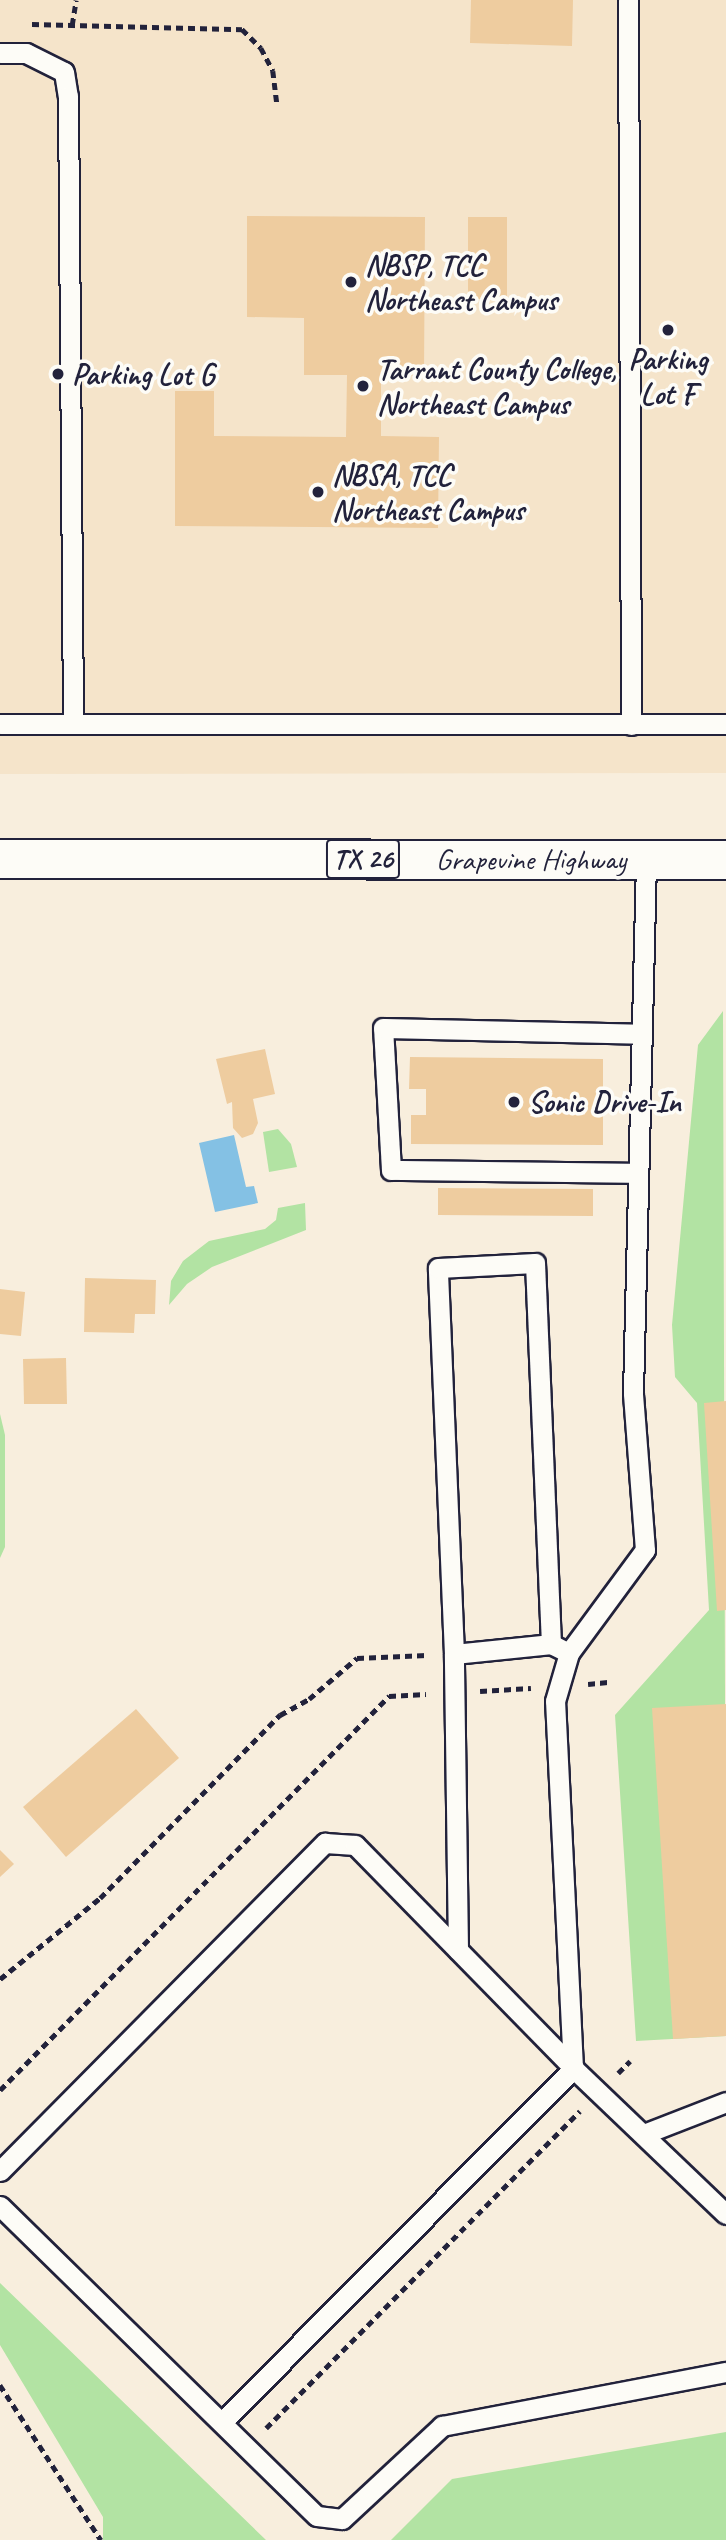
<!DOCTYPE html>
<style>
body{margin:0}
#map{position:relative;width:726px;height:2540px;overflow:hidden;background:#f8eedd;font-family:Caveat,sans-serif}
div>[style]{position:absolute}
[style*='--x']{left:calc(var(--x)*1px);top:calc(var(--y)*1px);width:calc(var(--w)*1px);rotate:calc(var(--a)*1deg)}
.built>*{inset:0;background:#f5e4ca}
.green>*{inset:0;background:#b2e3a3}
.water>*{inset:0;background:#84c1e4}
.building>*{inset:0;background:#eecc9f}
.path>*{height:4.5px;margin-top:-2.25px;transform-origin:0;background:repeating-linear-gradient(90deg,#22223b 0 7px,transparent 0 12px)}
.roads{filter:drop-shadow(2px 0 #22223b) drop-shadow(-2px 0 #22223b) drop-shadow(0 2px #22223b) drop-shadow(0 -2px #22223b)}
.service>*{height:19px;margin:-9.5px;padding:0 9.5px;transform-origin:9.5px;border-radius:9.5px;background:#fdfcf7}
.primary>*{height:38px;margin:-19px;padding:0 19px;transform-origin:19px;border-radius:19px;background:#fdfcf7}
.dots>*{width:19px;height:19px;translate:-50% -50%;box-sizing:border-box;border:4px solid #fdfcf7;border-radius:50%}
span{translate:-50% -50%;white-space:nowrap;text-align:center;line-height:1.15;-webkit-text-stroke:7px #fdfcf7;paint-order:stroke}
.shield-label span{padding:2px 5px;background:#fdfcf7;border:2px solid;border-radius:5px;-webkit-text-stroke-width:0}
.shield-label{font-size:28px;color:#22223b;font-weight:700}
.poi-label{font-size:30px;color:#22223b;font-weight:700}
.left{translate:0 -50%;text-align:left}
.street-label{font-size:30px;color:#22223b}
</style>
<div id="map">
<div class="built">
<i style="clip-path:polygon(0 0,726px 0,726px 773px,0 774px)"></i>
</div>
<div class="green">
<i style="clip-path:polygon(723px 1011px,726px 2036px,636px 2041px,615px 1715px,709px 1610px,697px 1403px,675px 1377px,672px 1325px,698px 1045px)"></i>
<i style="clip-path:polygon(278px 1129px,291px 1144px,297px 1167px,269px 1172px,263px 1132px)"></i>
<i style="clip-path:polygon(305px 1203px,306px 1230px,212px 1267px,187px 1284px,169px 1305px,171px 1281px,183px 1261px,209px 1241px,265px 1229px,276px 1220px,278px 1208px)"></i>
<i style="clip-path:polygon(0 1414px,5px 1435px,5px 1547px,0 1558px)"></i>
<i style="clip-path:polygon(0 2283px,266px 2540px,103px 2540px,103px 2517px,0 2345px)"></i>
<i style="clip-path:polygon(726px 2432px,726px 2540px,391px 2540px,452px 2479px)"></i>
</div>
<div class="water">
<i style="clip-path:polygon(234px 1135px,246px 1187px,254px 1186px,258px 1203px,215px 1212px,199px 1143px)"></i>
</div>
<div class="building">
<i style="clip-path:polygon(471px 0,573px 0,572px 46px,470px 43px)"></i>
<i style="clip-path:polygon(247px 216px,425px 217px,424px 376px,381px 375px,381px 436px,439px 437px,438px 528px,175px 526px,175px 391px,214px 391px,214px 436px,346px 437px,347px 375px,304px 375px,304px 318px,247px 317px)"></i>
<i style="clip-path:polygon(468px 217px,507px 217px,507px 299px,468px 299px)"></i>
<i style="clip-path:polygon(265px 1049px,275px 1094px,253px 1099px,258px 1123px,253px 1134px,242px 1138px,233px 1128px,232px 1102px,227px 1104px,216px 1059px)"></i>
<i style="clip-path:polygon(410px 1057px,603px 1059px,603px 1145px,411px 1144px,411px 1115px,426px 1115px,426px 1089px,409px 1089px)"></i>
<i style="clip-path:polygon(438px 1188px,593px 1189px,593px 1216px,438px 1215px)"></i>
<i style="clip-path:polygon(85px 1278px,156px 1280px,155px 1314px,135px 1314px,134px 1333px,84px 1332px)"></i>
<i style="clip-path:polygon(0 1289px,25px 1292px,21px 1336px,0 1334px)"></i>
<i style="clip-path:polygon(66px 1358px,67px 1404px,24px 1404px,23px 1359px)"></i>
<i style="clip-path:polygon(726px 1401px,726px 1610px,717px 1611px,704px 1403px)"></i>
<i style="clip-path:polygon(726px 1704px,726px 2036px,673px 2039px,652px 1708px)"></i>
<i style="clip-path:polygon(136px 1709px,179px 1758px,66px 1857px,23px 1807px)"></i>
<i style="clip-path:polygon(0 1850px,14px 1864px,0 1877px)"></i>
</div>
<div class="path">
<i style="--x:32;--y:24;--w:210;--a:1.4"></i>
<i style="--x:242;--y:29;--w:27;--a:45"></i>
<i style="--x:261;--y:48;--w:26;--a:62"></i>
<i style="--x:273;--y:71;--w:34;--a:83"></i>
<i style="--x:72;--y:25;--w:25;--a:-81"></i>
<i style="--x:588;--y:1684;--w:20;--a:-6"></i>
<i style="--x:480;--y:1691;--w:51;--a:-3.4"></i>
<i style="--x:0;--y:1979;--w:129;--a:-39"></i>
<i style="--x:100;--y:1898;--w:257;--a:-45.5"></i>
<i style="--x:280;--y:1715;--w:33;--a:-29"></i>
<i style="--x:309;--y:1699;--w:63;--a:-40.5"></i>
<i style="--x:357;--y:1658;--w:70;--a:-2.5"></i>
<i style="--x:618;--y:2073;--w:17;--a:-45"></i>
<i style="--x:0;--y:2090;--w:554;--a:-45.37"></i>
<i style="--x:389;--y:1696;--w:37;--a:-3"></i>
<i style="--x:0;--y:2385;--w:185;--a:56.9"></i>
<i style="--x:266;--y:2428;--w:446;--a:-45.3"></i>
</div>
<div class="roads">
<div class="service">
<i style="--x:628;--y:0;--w:725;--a:89.76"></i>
<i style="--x:0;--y:53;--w:26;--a:0"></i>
<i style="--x:26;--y:53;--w:42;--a:26.6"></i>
<i style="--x:64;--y:72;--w:24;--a:81"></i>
<i style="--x:68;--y:96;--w:628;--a:89.54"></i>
<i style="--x:0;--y:724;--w:726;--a:0"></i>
<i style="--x:638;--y:1173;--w:247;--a:-179.3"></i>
<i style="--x:391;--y:1170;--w:142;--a:-93.2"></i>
<i style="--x:383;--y:1028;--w:259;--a:1.3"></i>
<i style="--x:454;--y:1654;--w:98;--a:-5.9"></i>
<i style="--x:551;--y:1644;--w:13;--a:27"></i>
<i style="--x:458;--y:1950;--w:296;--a:-90.8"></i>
<i style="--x:454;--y:1654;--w:386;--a:-92.4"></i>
<i style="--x:438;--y:1268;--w:97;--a:-3"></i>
<i style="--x:535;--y:1263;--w:381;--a:87.6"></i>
<i style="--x:644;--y:2134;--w:88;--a:-21.3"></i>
<i style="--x:0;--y:2171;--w:462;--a:-45.3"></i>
<i style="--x:325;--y:1843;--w:30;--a:4"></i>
<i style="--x:355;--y:1845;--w:312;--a:45.6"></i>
<i style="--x:573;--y:2068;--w:211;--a:43.7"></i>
<i style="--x:0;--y:2206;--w:443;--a:44.4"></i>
<i style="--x:317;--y:2516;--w:25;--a:7"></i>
<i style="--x:342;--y:2519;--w:137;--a:-42.9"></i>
<i style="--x:442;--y:2426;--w:289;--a:-10.8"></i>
<i style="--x:222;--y:2422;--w:499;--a:-45.2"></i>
<i style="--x:573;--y:2068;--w:367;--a:-92.8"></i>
<i style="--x:555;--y:1701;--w:50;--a:-73.7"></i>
<i style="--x:569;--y:1653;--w:128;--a:-53.6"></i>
<i style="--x:645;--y:1550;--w:157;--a:-94.4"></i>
<i style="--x:633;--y:1393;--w:533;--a:-88.6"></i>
</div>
<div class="primary">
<i style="--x:0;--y:859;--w:726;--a:0.08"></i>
</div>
</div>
<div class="dots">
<i style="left:351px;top:282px;background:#22223b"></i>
<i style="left:668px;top:330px;background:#22223b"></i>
<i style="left:58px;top:374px;background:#22223b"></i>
<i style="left:363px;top:386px;background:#22223b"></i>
<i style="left:318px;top:492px;background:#22223b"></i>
<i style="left:514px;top:1102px;background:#22223b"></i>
</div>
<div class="shield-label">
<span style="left:363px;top:859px">TX 26</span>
</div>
<div class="poi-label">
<span class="left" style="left:365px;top:282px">NBSP, TCC<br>Northeast Campus</span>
<span style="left:668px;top:376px">Parking<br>Lot F</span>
<span class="left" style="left:377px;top:386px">Tarrant County College,<br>Northeast Campus</span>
<span class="left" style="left:72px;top:374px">Parking Lot G</span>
<span class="left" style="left:332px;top:492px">NBSA, TCC<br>Northeast Campus</span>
<span class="left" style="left:528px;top:1102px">Sonic Drive-In</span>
</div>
<div class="street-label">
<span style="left:531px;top:859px">Grapevine Highway</span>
</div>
</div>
